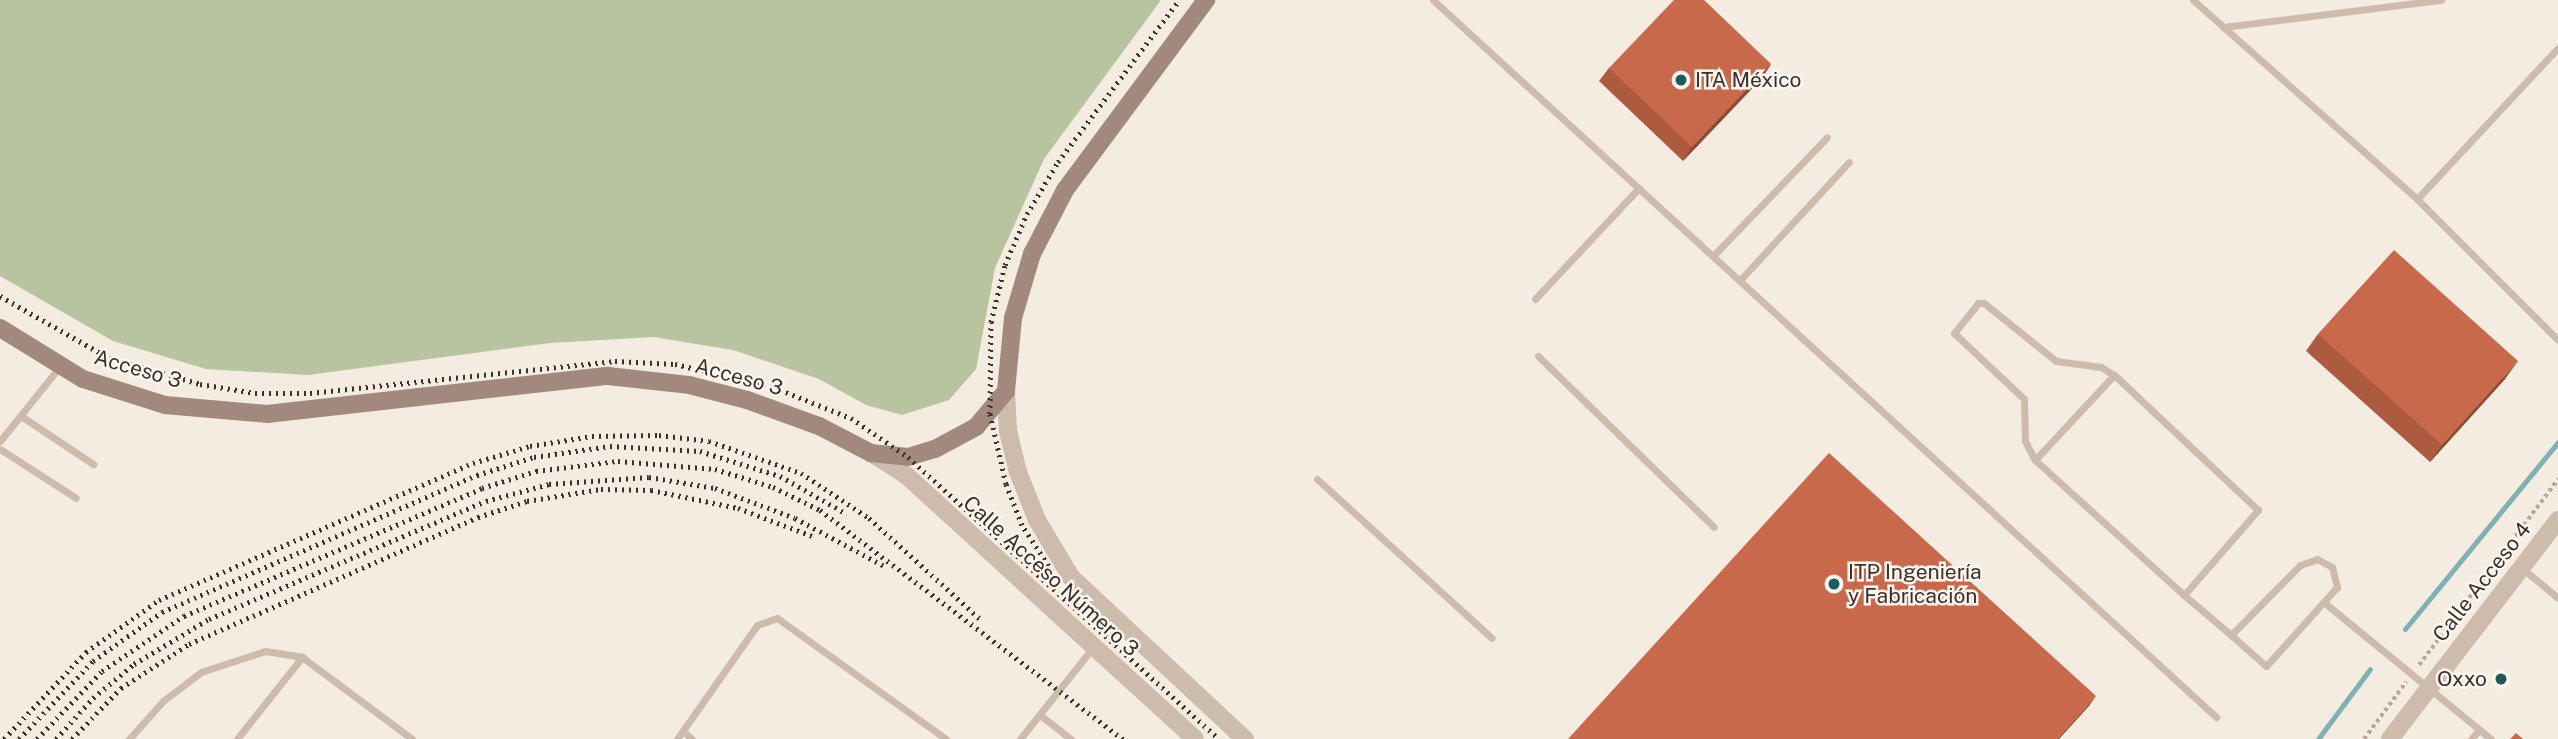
<!DOCTYPE html>
<meta charset="utf-8">
<style>
body{margin:0}
#map{position:relative;width:2558px;height:739px;overflow:hidden;background:#f4ebe1;font-family:"Public Sans",sans-serif}
div>[style]{position:absolute}
[style*='--x']{left:calc(var(--x)*1px);top:calc(var(--y)*1px);width:calc(var(--w)*1px);rotate:calc(var(--a)*1deg)}
.green>*{inset:0;background:#b8c4a0}
.stream>*{height:5px;margin:-2.5px;padding:0 2.5px;transform-origin:2.5px;border-radius:2.5px;background:#7fb0b2}
.path>*{height:3.5px;margin-top:-1.75px;transform-origin:0;background:repeating-linear-gradient(90deg,#b9a596 0 3.5px,transparent 0 7px)}
.service>*{height:7px;margin:-3.5px;padding:0 3.5px;transform-origin:3.5px;border-radius:3.5px;background:#cdbbac}
.tertiary>*{height:18px;margin:-9px;padding:0 9px;transform-origin:9px;border-radius:9px;background:#cdbbac}
.secondary>*{height:18px;margin:-9px;padding:0 9px;transform-origin:9px;border-radius:9px;background:#a18a7d}
.rail>*{height:5px;margin-top:-2.5px;transform-origin:0;background:repeating-linear-gradient(90deg,#3b302b 0 2px,transparent 0 7px)}
.wall>*{inset:0;background:#ac5a40}
.shaded-wall>*{inset:0;background:#8c4a34}
.building>*{inset:0;background:#c8694b}
.dots>*{width:19px;height:19px;translate:-50% -50%;box-sizing:border-box;border:4px solid #fbf5ee;border-radius:50%}
span{translate:-50% -50%;white-space:nowrap;text-align:center;line-height:1.15;-webkit-text-stroke:5px #fbf5ee;paint-order:stroke}
.poi-label{font-size:21px;color:#3b302b}
.left{translate:0 -50%;text-align:left}
.right{translate:-100% -50%;text-align:right}
.street-label{font-size:21px;color:#3b302b}
</style>
<div id="map">
<div class="green">
<i style="clip-path:polygon(0 0,1161px 0,1044px 159px,995px 268px,976px 369px,949px 400px,902px 415px,866px 405px,819px 379px,733px 350px,653px 337px,550px 343px,308px 375px,206px 369px,113px 341px,0 276px)"></i>
</div>
<div class="stream">
<i style="--x:2405;--y:629;--w:242;--a:-50.7"></i>
<i style="--x:2318;--y:739;--w:87;--a:-53.4"></i>
</div>
<div class="path">
<i style="--x:2419;--y:665;--w:232;--a:-53.2"></i>
<i style="--x:2364;--y:739;--w:71;--a:-53.6"></i>
</div>
<div class="service">
<i style="--x:1433;--y:0;--w:1062;--a:42.48"></i>
<i style="--x:2193;--y:0;--w:300;--a:41.6"></i>
<i style="--x:2417;--y:199;--w:199;--a:45"></i>
<i style="--x:2223;--y:27;--w:220;--a:-7.1"></i>
<i style="--x:2417;--y:199;--w:207;--a:-47"></i>
<i style="--x:1714;--y:255;--w:163;--a:-46.2"></i>
<i style="--x:1741;--y:279;--w:159;--a:-47.3"></i>
<i style="--x:1535;--y:299;--w:152;--a:-46.9"></i>
<i style="--x:1538;--y:356;--w:245;--a:44.2"></i>
<i style="--x:21;--y:416;--w:87;--a:33.7"></i>
<i style="--x:0;--y:441;--w:96;--a:-51.3"></i>
<i style="--x:0;--y:449;--w:90;--a:32.8"></i>
<i style="--x:2035;--y:460;--w:21;--a:-118"></i>
<i style="--x:2025;--y:441;--w:42;--a:-91.4"></i>
<i style="--x:2024;--y:399;--w:96;--a:-136.7"></i>
<i style="--x:1954;--y:333;--w:38;--a:-51"></i>
<i style="--x:1978;--y:303;--w:6;--a:0"></i>
<i style="--x:1984;--y:303;--w:92;--a:38.9"></i>
<i style="--x:2056;--y:361;--w:45;--a:7.6"></i>
<i style="--x:2101;--y:367;--w:15;--a:32"></i>
<i style="--x:1317;--y:479;--w:236;--a:42.3"></i>
<i style="--x:2317;--y:559;--w:17;--a:28"></i>
<i style="--x:2332;--y:567;--w:21;--a:76"></i>
<i style="--x:2337;--y:587;--w:106;--a:131.9"></i>
<i style="--x:2266;--y:666;--w:47;--a:-138.5"></i>
<i style="--x:2231;--y:635;--w:98;--a:-45.4"></i>
<i style="--x:2300;--y:565;--w:18;--a:-19"></i>
<i style="--x:2523;--y:569;--w:45;--a:39.6"></i>
<i style="--x:2184;--y:595;--w:113;--a:-49"></i>
<i style="--x:2258;--y:510;--w:197;--a:-136.8"></i>
<i style="--x:2114;--y:375;--w:116;--a:132.9"></i>
<i style="--x:2035;--y:460;--w:201;--a:42.2"></i>
<i style="--x:2184;--y:595;--w:62;--a:40.4"></i>
<i style="--x:2326;--y:604;--w:213;--a:39.3"></i>
<i style="--x:1040;--y:715;--w:39;--a:38"></i>
<i style="--x:683;--y:731;--w:12;--a:42"></i>
<i style="--x:129;--y:739;--w:51;--a:-48.2"></i>
<i style="--x:163;--y:701;--w:48;--a:-37.3"></i>
<i style="--x:201;--y:672;--w:67;--a:-18.2"></i>
<i style="--x:265;--y:651;--w:37;--a:9"></i>
<i style="--x:302;--y:657;--w:137;--a:36.7"></i>
<i style="--x:237;--y:739;--w:105;--a:-51.6"></i>
<i style="--x:677;--y:739;--w:139;--a:-54.9"></i>
<i style="--x:757;--y:625;--w:21;--a:-19"></i>
<i style="--x:777;--y:618;--w:208;--a:35.6"></i>
<i style="--x:1020;--y:739;--w:119;--a:-51.5"></i>
<i style="--x:2471;--y:739;--w:12;--a:-48"></i>
</div>
<div class="tertiary">
<i style="--x:1006;--y:391;--w:40;--a:87.1"></i>
<i style="--x:1008;--y:431;--w:42;--a:76.3"></i>
<i style="--x:1018;--y:472;--w:52;--a:68.4"></i>
<i style="--x:1037;--y:520;--w:66;--a:59.2"></i>
<i style="--x:1071;--y:577;--w:238;--a:43"></i>
<i style="--x:871;--y:453;--w:41;--a:32.2"></i>
<i style="--x:906;--y:475;--w:391;--a:42.4"></i>
<i style="--x:2390;--y:739;--w:276;--a:-52.5"></i>
</div>
<div class="secondary">
<i style="--x:0;--y:328;--w:97;--a:31.6"></i>
<i style="--x:83;--y:379;--w:86;--a:17.6"></i>
<i style="--x:165;--y:405;--w:102;--a:5"></i>
<i style="--x:267;--y:414;--w:343;--a:-6.4"></i>
<i style="--x:608;--y:376;--w:81;--a:6.3"></i>
<i style="--x:689;--y:385;--w:60;--a:14.5"></i>
<i style="--x:747;--y:400;--w:77;--a:19.9"></i>
<i style="--x:819;--y:426;--w:59;--a:27.4"></i>
<i style="--x:871;--y:453;--w:37;--a:6"></i>
<i style="--x:908;--y:457;--w:28;--a:-17"></i>
<i style="--x:935;--y:449;--w:47;--a:-28.2"></i>
<i style="--x:976;--y:427;--w:47;--a:-50.2"></i>
<i style="--x:1006;--y:391;--w:73;--a:-84.5"></i>
<i style="--x:1013;--y:318;--w:67;--a:-73.5"></i>
<i style="--x:1032;--y:254;--w:72;--a:-62.7"></i>
<i style="--x:1065;--y:190;--w:237;--a:-53.4"></i>
</div>
<div class="rail">
<i style="--x:0;--y:296;--w:125;--a:29.6"></i>
<i style="--x:109;--y:358;--w:95;--a:15.9"></i>
<i style="--x:200;--y:384;--w:56;--a:9.3"></i>
<i style="--x:255;--y:393;--w:55;--a:0"></i>
<i style="--x:310;--y:393;--w:307;--a:-6"></i>
<i style="--x:615;--y:361;--w:60;--a:2.9"></i>
<i style="--x:675;--y:364;--w:101;--a:13.2"></i>
<i style="--x:773;--y:387;--w:84;--a:21.7"></i>
<i style="--x:851;--y:418;--w:69;--a:34.4"></i>
<i style="--x:908;--y:457;--w:420;--a:42.2"></i>
<i style="--x:1060;--y:583;--w:69;--a:-123.2"></i>
<i style="--x:1022;--y:525;--w:44;--a:-111.3"></i>
<i style="--x:1006;--y:484;--w:72;--a:-102.9"></i>
<i style="--x:990;--y:414;--w:92;--a:-89.4"></i>
<i style="--x:991;--y:322;--w:59;--a:-76.2"></i>
<i style="--x:1005;--y:265;--w:56;--a:-66.7"></i>
<i style="--x:1027;--y:214;--w:61;--a:-59.2"></i>
<i style="--x:1058;--y:162;--w:202;--a:-53.2"></i>
<i style="--x:4;--y:739;--w:120;--a:-46.7"></i>
<i style="--x:86;--y:652;--w:90;--a:-35.5"></i>
<i style="--x:159;--y:600;--w:343;--a:-23.6"></i>
<i style="--x:473;--y:463;--w:59;--a:-16.6"></i>
<i style="--x:530;--y:446;--w:63;--a:-9.2"></i>
<i style="--x:592;--y:436;--w:67;--a:-0.9"></i>
<i style="--x:659;--y:435;--w:50;--a:6.8"></i>
<i style="--x:709;--y:441;--w:97;--a:19.2"></i>
<i style="--x:801;--y:473;--w:82;--a:33.5"></i>
<i style="--x:869;--y:518;--w:150;--a:42.3"></i>
<i style="--x:19;--y:739;--w:108;--a:-46.5"></i>
<i style="--x:93;--y:661;--w:85;--a:-35.4"></i>
<i style="--x:162;--y:612;--w:344;--a:-23.5"></i>
<i style="--x:477;--y:475;--w:60;--a:-17.5"></i>
<i style="--x:534;--y:457;--w:77;--a:-8.2"></i>
<i style="--x:610;--y:446;--w:90;--a:3.2"></i>
<i style="--x:700;--y:451;--w:84;--a:17.4"></i>
<i style="--x:780;--y:476;--w:77;--a:29.6"></i>
<i style="--x:37;--y:739;--w:94;--a:-46.3"></i>
<i style="--x:102;--y:671;--w:99;--a:-33.9"></i>
<i style="--x:184;--y:616;--w:324;--a:-23.2"></i>
<i style="--x:482;--y:488;--w:57;--a:-17.5"></i>
<i style="--x:536;--y:471;--w:83;--a:-7"></i>
<i style="--x:618;--y:461;--w:97;--a:4.7"></i>
<i style="--x:715;--y:469;--w:61;--a:17.2"></i>
<i style="--x:773;--y:487;--w:52;--a:26.1"></i>
<i style="--x:820;--y:510;--w:380;--a:37.1"></i>
<i style="--x:56;--y:739;--w:55;--a:-47.9"></i>
<i style="--x:93;--y:698;--w:53;--a:-39.7"></i>
<i style="--x:134;--y:664;--w:87;--a:-31"></i>
<i style="--x:209;--y:619;--w:301;--a:-23.1"></i>
<i style="--x:486;--y:501;--w:65;--a:-15.1"></i>
<i style="--x:549;--y:484;--w:100;--a:-4"></i>
<i style="--x:649;--y:477;--w:67;--a:9.5"></i>
<i style="--x:715;--y:488;--w:85;--a:20.6"></i>
<i style="--x:795;--y:518;--w:101;--a:28.3"></i>
<i style="--x:72;--y:739;--w:71;--a:-46.1"></i>
<i style="--x:121;--y:688;--w:81;--a:-32.9"></i>
<i style="--x:189;--y:644;--w:316;--a:-23.7"></i>
<i style="--x:478;--y:517;--w:52;--a:-18.1"></i>
<i style="--x:527;--y:501;--w:75;--a:-9.2"></i>
<i style="--x:601;--y:489;--w:50;--a:1.1"></i>
<i style="--x:651;--y:490;--w:89;--a:11.7"></i>
<i style="--x:738;--y:508;--w:79;--a:20.7"></i>
</div>
<div class="wall">
<i style="clip-path:polygon(1771px 64px,1762px 78px,1683px 161px,1599px 81px,1609px 68px)"></i>
<i style="clip-path:polygon(2318px 334px,2505px 379px,2430px 462px,2306px 351px)"></i>
</div>
<div class="shaded-wall">
<i style="clip-path:polygon(1771px 64px,1762px 78px,1683px 161px,1692px 147px)"></i>
<i style="clip-path:polygon(2518px 361px,2505px 379px,2430px 462px,2442px 445px)"></i>
<i style="clip-path:polygon(2096px 696px,2089px 706px,2059px 739px,2057px 739px)"></i>
</div>
<div class="building">
<i style="clip-path:polygon(1674px 0,1704px 0,1771px 64px,1692px 147px,1609px 68px)"></i>
<i style="clip-path:polygon(2394px 250px,2518px 361px,2442px 445px,2318px 334px)"></i>
<i style="clip-path:polygon(1829px 453px,2096px 696px,2057px 739px,1568px 739px)"></i>
<i style="clip-path:polygon(2516px 733px,2523px 739px,2510px 739px)"></i>
</div>
<div class="dots">
<i style="left:1681px;top:80px;background:#1f5a5e"></i>
<i style="left:1834px;top:584px;background:#1f5a5e"></i>
<i style="left:2501px;top:679px;background:#1f5a5e"></i>
</div>
<div class="poi-label">
<span class="left" style="left:1695px;top:80px">ITA México</span>
<span class="left" style="left:1848px;top:584px">ITP Ingeniería<br>y Fabricación</span>
<span class="right" style="left:2487px;top:679px">Oxxo</span>
</div>
<div class="street-label">
<span style="left:138px;top:369px;rotate:16deg">Acceso 3</span>
<span style="left:739px;top:377px;rotate:15deg">Acceso 3</span>
<span style="left:1051px;top:576px;rotate:42deg">Calle Acceso Número 3</span>
<span style="left:2482px;top:582px;rotate:-52deg">Calle Acceso 4</span>
</div>
</div>
